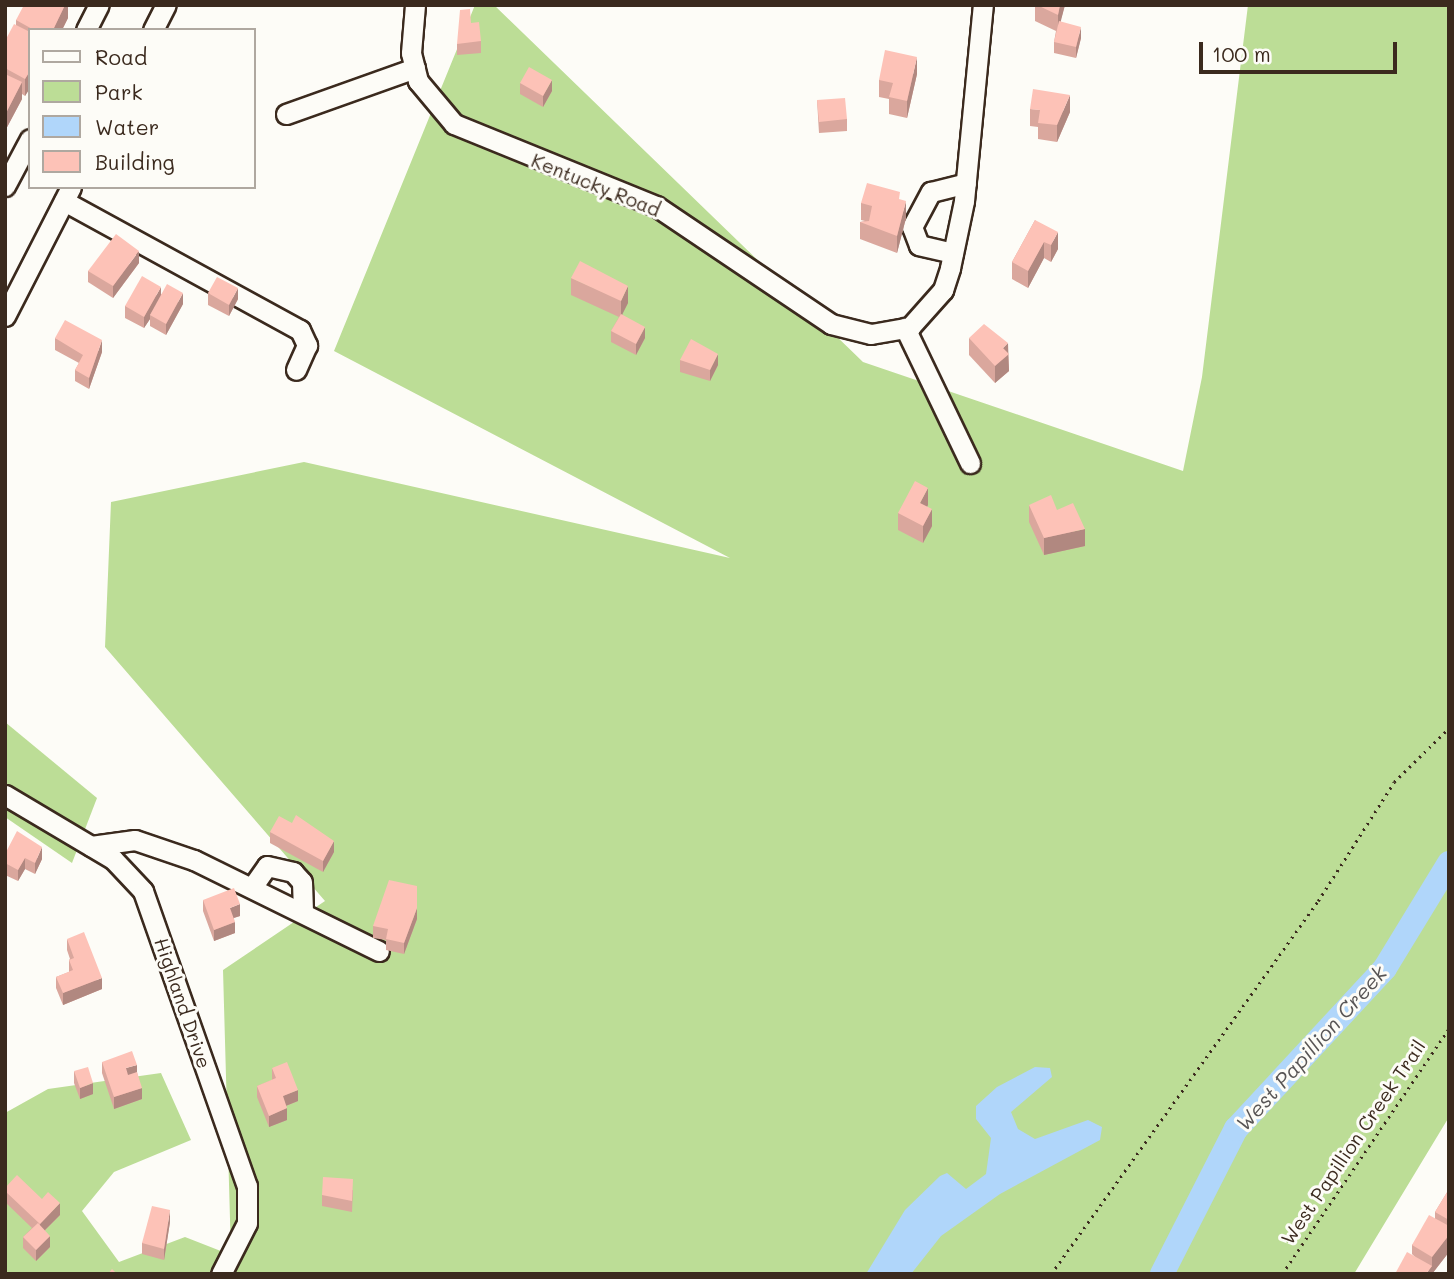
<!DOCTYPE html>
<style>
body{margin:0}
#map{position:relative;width:1454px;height:1279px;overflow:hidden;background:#fdfcf7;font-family:Mali,sans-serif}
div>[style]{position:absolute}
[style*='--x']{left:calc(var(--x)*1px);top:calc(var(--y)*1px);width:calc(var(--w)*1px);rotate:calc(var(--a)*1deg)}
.green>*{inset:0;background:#bcdd96}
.water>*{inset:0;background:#b0d6fa}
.river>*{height:24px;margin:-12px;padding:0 12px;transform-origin:12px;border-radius:12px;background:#b0d6fa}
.path>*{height:2.5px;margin-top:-1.25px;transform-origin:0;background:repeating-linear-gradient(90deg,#3b2a1e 0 2px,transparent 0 7px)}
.roads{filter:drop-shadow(2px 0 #3b2a1e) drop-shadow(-2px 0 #3b2a1e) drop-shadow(0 2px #3b2a1e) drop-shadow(0 -2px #3b2a1e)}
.minor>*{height:19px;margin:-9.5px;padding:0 9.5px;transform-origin:9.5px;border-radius:9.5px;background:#fdfcf7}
.wall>*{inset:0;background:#daa79d}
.shaded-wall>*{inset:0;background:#b18880}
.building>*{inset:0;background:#fdc2b7}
span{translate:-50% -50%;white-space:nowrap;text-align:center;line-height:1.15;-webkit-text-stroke:6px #fdfcf7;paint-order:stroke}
.street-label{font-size:19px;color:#3b2a1e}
.water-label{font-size:21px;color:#585555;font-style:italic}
.frame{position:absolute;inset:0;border:7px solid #3b2a1e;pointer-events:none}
.legend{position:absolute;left:28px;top:28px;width:228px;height:161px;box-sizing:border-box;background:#fdfcf7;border:2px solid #afa8a0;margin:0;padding:9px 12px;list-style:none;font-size:21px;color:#3b2a1e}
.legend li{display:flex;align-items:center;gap:14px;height:35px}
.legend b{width:35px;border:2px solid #afa8a0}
.scale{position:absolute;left:1199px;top:42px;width:198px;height:32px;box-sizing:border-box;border:4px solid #3b2a1e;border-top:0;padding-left:9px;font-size:21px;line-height:24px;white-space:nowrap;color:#3b2a1e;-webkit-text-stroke:5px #fdfcf7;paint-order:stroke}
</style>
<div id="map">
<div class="green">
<i style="clip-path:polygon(475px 5px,494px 5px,863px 362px,1183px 471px,1202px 377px,1248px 5px,1449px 5px,1449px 1117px,1354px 1274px,5px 1274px,5px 1113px,48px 1089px,161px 1073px,191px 1140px,114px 1172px,82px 1211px,119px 1262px,185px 1237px,231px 1255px,223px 970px,325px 901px,105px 647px,111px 502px,304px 462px,730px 558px,334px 351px)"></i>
<i style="clip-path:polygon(5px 722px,97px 798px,72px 863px,5px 817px)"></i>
</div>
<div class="water">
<i style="clip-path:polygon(1035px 1067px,1050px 1068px,1052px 1077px,1011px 1112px,1018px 1129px,1035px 1139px,1088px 1120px,1102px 1127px,1100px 1140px,1000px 1194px,941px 1236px,911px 1274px,866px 1274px,905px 1210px,940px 1176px,947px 1173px,966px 1189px,986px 1174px,991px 1138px,976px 1119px,976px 1106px,997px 1087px)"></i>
</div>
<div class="river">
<i style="--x:1162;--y:1274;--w:163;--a:-63"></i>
<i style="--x:1236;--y:1129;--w:219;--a:-47.2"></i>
<i style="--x:1385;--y:968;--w:123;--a:-58.6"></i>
</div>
<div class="path">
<i style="--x:1051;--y:1274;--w:459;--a:-54.4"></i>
<i style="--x:1318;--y:901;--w:141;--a:-57.4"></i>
<i style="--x:1394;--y:782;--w:77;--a:-44.5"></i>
<i style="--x:1282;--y:1274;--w:297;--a:-55.8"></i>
</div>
<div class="roads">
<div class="minor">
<i style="--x:415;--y:5;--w:48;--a:94.8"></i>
<i style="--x:411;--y:53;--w:29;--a:76"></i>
<i style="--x:418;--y:81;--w:56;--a:50.1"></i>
<i style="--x:454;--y:124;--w:218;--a:22.1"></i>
<i style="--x:656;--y:206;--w:211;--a:34"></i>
<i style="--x:831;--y:324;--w:41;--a:14"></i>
<i style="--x:871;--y:334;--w:40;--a:-10"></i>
<i style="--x:910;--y:327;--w:50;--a:-48.3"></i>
<i style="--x:943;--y:290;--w:23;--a:-72"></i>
<i style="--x:950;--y:268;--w:68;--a:-78.2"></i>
<i style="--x:964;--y:201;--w:197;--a:-84.5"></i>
<i style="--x:86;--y:30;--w:28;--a:-63"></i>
<i style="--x:153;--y:30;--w:28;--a:-63"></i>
<i style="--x:286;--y:114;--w:137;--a:-19.6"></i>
<i style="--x:5;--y:186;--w:53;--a:-62"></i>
<i style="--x:64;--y:201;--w:269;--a:28.7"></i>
<i style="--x:300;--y:330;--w:17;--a:65"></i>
<i style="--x:307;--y:345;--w:27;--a:114"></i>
<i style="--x:953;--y:253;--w:35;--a:-167"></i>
<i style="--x:919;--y:245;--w:19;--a:-111"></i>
<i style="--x:912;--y:227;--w:40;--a:-62"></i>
<i style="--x:931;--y:192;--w:36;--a:-14"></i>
<i style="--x:5;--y:316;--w:145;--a:-62.9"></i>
<i style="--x:905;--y:328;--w:150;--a:64.3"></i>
<i style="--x:5;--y:795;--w:126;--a:30.7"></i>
<i style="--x:113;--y:859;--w:44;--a:46.8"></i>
<i style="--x:143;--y:891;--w:313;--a:70.6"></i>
<i style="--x:247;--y:1186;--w:37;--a:90"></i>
<i style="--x:247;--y:1223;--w:57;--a:117"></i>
<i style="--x:91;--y:846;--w:44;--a:-7.8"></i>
<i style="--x:135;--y:840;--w:62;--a:18.7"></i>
<i style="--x:194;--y:860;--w:206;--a:26.2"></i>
<i style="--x:253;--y:886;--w:24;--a:-55"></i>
<i style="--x:267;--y:866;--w:27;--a:13"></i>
<i style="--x:293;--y:872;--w:13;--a:48"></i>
<i style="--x:302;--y:882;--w:29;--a:88"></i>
</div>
</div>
<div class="wall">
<i style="clip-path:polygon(68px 5px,68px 18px,62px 30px,30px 30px,30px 88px,25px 96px,22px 94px,22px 99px,5px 131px,5px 41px,16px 25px,16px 20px)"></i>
<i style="clip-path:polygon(1035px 5px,1065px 5px,1060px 22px,1081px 38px,1076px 58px,1054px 53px,1054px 42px,1056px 31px,1035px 21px)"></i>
<i style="clip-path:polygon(471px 23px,481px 41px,481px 53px,457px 55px,457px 44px)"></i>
<i style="clip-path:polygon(917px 74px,907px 118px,889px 114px,889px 99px,879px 97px,879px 80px)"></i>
<i style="clip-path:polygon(520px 83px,552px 91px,543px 107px,520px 94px)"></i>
<i style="clip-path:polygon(817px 100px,847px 119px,847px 131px,819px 133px)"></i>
<i style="clip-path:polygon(1030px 109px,1070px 112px,1057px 142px,1038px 139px,1038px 127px,1030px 126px)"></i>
<i style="clip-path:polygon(900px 200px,906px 218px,897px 253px,860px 239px,860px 222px,865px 221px,861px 220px,861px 203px)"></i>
<i style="clip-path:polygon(1035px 220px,1058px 249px,1051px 262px,1044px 258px,1028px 288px,1012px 279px,1012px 262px)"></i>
<i style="clip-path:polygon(139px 263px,113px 298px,88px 282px,88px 271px)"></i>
<i style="clip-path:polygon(571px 278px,628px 303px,622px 314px,645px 338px,636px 355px,611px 342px,611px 331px,619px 317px,571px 295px)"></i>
<i style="clip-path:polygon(208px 293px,238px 299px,229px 316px,208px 305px)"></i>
<i style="clip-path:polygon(161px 294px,183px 304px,166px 335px,150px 326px,150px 319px,144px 328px,125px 318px,125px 306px)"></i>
<i style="clip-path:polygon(55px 338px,102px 352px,89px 389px,75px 381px,75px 370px,79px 363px,55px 350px)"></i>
<i style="clip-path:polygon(969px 338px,1008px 353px,1009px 371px,995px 383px,969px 355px)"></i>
<i style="clip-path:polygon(680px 360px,718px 365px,710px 381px,680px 372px)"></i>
<i style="clip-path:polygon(928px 505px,927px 507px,932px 526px,923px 543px,898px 530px,898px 513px)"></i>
<i style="clip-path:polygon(1029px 505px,1057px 510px,1085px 546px,1044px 555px,1029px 522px)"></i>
<i style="clip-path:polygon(270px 832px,334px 852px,323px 872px,270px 843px)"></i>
<i style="clip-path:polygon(5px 854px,42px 859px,35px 874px,25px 869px,18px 881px,5px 875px)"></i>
<i style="clip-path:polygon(203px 900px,240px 916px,234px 918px,235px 933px,214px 941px,203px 911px)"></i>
<i style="clip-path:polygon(417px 919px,404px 954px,386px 950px,386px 940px,373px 938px,373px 926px)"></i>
<i style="clip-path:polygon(67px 939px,102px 989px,63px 1005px,56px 988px,56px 977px,69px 972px,69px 960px,70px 959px,67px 950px)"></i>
<i style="clip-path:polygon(102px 1062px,137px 1072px,142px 1099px,114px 1109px,102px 1073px)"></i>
<i style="clip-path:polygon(272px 1068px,298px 1101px,286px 1106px,287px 1120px,269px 1127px,257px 1097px,257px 1086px,272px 1080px)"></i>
<i style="clip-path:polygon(74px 1071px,93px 1094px,80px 1099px,74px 1083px)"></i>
<i style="clip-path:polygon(5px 1188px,60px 1215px,45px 1230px,50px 1247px,36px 1261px,23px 1248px,23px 1237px,32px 1228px,5px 1202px)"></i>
<i style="clip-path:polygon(1449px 1189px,1449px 1252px,1432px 1274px,1412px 1254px,1412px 1245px,1435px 1219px,1435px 1212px)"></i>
<i style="clip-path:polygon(353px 1190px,352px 1212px,322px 1206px,322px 1195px)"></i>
<i style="clip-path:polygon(170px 1222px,164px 1260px,142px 1254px,142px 1243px)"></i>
</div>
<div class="shaded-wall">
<i style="clip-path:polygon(65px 5px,68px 5px,68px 18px,62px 30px,53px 30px)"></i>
<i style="clip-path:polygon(1060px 5px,1065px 5px,1058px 32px,1058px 15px)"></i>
<i style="clip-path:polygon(1081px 27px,1081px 38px,1076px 58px,1076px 47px)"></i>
<i style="clip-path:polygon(917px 57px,917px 74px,907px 118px,907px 101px)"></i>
<i style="clip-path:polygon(30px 71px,30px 88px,25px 96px,25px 79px)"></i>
<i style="clip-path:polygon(552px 80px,552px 91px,543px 107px,543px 96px)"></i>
<i style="clip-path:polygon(22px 82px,22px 99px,5px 131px,5px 115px)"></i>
<i style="clip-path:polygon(1070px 95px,1070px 112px,1057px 142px,1057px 125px)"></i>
<i style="clip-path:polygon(906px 201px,906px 218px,897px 253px,897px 236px)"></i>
<i style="clip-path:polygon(1058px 232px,1058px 249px,1051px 262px,1051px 245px)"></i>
<i style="clip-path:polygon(1044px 242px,1044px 258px,1028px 288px,1028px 271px)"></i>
<i style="clip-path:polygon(139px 251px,139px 263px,113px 298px,113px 286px)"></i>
<i style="clip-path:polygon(628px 286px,628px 303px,621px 317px,621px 301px)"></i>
<i style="clip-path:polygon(161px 287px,161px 298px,150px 315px,150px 319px,144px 328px,144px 317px)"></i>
<i style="clip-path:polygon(238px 288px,238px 299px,229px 316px,229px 305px)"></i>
<i style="clip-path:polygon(183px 293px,183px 304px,166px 335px,166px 324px)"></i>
<i style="clip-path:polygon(645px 327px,645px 338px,636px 355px,636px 344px)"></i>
<i style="clip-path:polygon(102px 340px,102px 352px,89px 389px,89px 378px)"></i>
<i style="clip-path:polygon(1008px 343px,1009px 371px,995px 383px,995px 366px,1003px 348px)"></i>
<i style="clip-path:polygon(718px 354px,718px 365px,710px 381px,710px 370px)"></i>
<i style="clip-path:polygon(928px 488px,928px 505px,920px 520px,920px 503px)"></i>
<i style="clip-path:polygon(932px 509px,932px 526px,923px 543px,923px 526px)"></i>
<i style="clip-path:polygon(1085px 529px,1085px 546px,1044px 555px,1044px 538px)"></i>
<i style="clip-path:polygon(334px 841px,334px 852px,323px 872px,323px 861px)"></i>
<i style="clip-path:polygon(42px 847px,42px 859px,35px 874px,35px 863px)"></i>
<i style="clip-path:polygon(25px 858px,25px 869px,18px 881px,18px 870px)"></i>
<i style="clip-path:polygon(240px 904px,240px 916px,230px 919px,230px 908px)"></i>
<i style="clip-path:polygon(417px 908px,417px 919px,404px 954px,404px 943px)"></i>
<i style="clip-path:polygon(235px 922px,235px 933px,214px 941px,214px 930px)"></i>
<i style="clip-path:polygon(102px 978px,102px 989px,63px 1005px,63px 993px)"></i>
<i style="clip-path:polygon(137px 1065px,137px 1076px,126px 1080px,126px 1068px)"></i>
<i style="clip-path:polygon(93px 1083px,93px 1094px,80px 1099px,80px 1088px)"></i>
<i style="clip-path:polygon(142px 1088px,142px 1099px,114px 1109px,114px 1097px)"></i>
<i style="clip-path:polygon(298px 1090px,298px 1101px,283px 1107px,283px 1096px)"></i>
<i style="clip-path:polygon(287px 1108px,287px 1120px,269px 1127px,269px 1116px)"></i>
<i style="clip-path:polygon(60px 1203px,60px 1215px,40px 1235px,40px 1224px)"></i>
<i style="clip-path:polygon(170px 1210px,170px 1222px,164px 1260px,164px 1249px)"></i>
<i style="clip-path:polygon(1449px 1235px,1449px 1252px,1432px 1274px,1432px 1257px)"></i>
<i style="clip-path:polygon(50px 1236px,50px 1247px,36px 1261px,36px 1250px)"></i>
<i style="clip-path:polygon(1432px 1266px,1432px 1274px,1426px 1274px)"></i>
</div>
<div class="building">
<i style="clip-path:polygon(24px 5px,65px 5px,53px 30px,34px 30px,16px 20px)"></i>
<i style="clip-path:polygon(1037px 5px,1060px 5px,1058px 15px)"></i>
<i style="clip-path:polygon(470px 9px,471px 23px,479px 22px,481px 41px,457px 44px,460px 10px)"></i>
<i style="clip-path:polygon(1059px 21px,1081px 27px,1076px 47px,1054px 42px)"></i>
<i style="clip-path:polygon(14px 24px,30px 32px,30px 71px,25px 79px,5px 68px,5px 41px)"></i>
<i style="clip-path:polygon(885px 50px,917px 57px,907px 101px,889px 97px,893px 83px,879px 80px)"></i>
<i style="clip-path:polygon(529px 67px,552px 80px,543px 96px,520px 83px)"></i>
<i style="clip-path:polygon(5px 74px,22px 82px,5px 115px)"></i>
<i style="clip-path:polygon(1033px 89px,1070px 95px,1057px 125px,1038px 123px,1040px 110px,1030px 109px)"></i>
<i style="clip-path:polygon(845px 98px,847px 119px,819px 122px,817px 100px)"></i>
<i style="clip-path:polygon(867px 183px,900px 192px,899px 199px,906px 201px,897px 236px,860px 222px,869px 221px,872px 206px,861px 203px)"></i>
<i style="clip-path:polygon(1035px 220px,1058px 232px,1051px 245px,1044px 242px,1028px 271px,1012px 262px)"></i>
<i style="clip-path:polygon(116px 234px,139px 251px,113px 286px,88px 271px)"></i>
<i style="clip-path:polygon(580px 261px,628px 286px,621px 301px,571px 278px)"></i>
<i style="clip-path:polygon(142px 276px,161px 287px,144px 317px,125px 306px)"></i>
<i style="clip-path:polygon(217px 277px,238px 288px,229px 305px,208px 293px)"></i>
<i style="clip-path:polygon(167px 284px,183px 293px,166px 324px,150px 315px)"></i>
<i style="clip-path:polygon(621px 314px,645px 327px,636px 344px,611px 331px)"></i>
<i style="clip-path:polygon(65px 320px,102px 340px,89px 378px,75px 370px,83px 355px,55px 338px)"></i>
<i style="clip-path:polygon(984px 324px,1008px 343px,1003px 348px,1009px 354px,995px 366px,969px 338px)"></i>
<i style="clip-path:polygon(691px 339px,718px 354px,710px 370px,680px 360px)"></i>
<i style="clip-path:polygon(915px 481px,928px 488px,920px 503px,932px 509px,923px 526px,898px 513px)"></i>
<i style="clip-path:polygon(1051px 495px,1057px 510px,1073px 503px,1085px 529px,1044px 538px,1029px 505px)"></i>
<i style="clip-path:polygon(296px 815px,334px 841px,323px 861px,270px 832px,279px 816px,292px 823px)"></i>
<i style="clip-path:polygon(17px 831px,42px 847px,35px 863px,25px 858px,18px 870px,5px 863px,5px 854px)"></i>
<i style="clip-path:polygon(389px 880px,417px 886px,417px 908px,404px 943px,386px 939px,388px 929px,373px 926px)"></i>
<i style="clip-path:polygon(234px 888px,240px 904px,230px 908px,235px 922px,214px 930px,203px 900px)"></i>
<i style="clip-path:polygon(84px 932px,102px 978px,63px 993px,56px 977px,73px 970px,69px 960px,74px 958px,67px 939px)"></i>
<i style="clip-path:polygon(132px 1051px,137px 1065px,126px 1068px,128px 1075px,137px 1072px,142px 1088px,114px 1097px,102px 1062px)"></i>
<i style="clip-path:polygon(287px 1062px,298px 1090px,283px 1096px,287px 1108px,269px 1116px,257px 1086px,276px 1078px,272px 1068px)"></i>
<i style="clip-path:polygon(88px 1067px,93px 1083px,80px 1088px,74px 1071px)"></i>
<i style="clip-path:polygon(17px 1175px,42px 1199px,48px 1192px,60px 1203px,40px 1224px,5px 1191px,5px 1188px)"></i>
<i style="clip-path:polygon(323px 1177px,353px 1179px,352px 1201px,322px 1195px)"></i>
<i style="clip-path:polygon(1449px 1189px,1449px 1220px,1435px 1212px)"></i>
<i style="clip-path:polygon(152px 1206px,170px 1210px,164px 1249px,142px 1243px)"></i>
<i style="clip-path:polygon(1429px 1215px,1449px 1226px,1449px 1235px,1432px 1257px,1412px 1245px)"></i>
<i style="clip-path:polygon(38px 1223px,50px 1236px,36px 1250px,23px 1237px)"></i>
<i style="clip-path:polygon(1407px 1252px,1432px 1266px,1426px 1274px,1395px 1274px)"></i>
<i style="clip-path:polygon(112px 1269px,117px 1274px,108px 1274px)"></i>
</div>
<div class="street-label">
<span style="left:596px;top:185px;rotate:22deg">Kentucky Road</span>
<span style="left:183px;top:1003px;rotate:71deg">Highland Drive</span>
<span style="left:1353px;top:1142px;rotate:-56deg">West Papillion Creek Trail</span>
</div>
<div class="water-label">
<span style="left:1311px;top:1048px;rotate:-48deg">West Papillion Creek</span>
</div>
<div class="frame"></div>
<ul class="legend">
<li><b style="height:9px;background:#fdfcf7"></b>Road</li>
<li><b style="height:19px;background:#bcdd96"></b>Park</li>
<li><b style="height:19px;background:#b0d6fa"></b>Water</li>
<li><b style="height:19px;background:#fdc2b7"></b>Building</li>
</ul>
<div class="scale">100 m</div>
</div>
